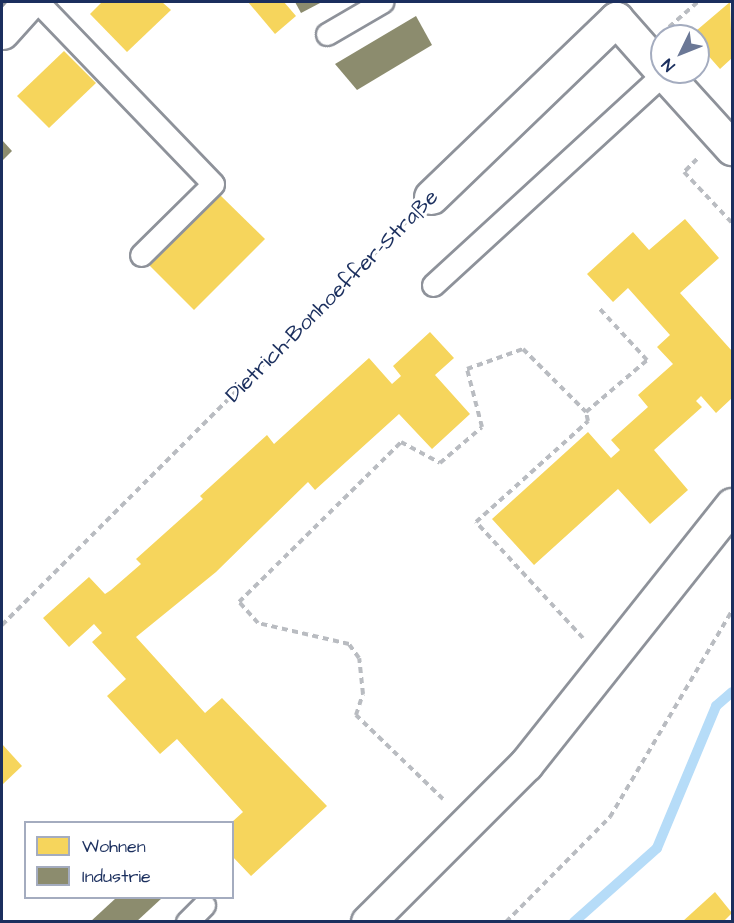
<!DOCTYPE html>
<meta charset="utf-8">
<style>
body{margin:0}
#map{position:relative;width:734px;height:923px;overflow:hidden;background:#fff;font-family:"Architects Daughter",sans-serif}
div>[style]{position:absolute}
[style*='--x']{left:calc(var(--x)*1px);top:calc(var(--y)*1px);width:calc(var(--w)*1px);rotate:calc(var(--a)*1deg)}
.homes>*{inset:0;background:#f6d55c}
.industry>*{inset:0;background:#8c8c6e}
.stream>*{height:10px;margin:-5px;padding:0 5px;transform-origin:5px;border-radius:5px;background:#b6dcf8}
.path>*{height:4px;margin-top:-2px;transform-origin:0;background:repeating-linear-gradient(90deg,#b9bcc1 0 6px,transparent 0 10.5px)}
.roads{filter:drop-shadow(2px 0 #8e929a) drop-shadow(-2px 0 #8e929a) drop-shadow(0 2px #8e929a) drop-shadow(0 -2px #8e929a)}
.service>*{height:21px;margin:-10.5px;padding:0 10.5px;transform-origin:10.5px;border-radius:10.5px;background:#fff}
.minor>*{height:33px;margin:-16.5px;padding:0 16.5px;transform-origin:16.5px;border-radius:16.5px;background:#fff}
span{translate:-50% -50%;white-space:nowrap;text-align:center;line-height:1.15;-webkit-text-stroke:6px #fff;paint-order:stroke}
.street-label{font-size:22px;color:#1b2f5e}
.frame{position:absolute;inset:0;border:3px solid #1b2f5e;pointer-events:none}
.legend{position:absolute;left:24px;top:821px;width:210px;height:78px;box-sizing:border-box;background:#fff;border:2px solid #a4acbf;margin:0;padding:8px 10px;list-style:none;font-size:18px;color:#1b2f5e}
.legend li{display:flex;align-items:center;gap:12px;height:30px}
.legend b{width:30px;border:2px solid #a4acbf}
.north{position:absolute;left:650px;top:24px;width:60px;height:60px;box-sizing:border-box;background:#fff;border:2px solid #a4acbf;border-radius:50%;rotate:227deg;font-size:16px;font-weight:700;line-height:24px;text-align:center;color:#1b2f5e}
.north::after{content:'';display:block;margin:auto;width:21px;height:27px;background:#6b7896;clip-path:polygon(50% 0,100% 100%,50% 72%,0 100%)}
</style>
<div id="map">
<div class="homes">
<i style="clip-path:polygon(102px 2px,162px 2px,171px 10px,127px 52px,90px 14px)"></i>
<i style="clip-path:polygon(248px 2px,284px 2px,296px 16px,275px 34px)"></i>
<i style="clip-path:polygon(730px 2px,732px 58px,720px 69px,698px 44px,698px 36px,690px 36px)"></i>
<i style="clip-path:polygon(64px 51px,96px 83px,49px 128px,17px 96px)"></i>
<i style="clip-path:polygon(219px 194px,265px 239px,194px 310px,149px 265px)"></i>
<i style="clip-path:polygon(685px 219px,719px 258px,680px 293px,732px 351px,732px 398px,716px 413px,701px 396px,696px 401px,702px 407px,654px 450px,688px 490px,650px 524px,618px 489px,534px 565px,492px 519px,588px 432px,611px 458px,620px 450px,611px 440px,648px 407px,638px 395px,673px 364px,657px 347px,670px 335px,628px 288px,613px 302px,587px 274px,633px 232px,649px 250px)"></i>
<i style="clip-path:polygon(430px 332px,454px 358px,435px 375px,470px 414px,432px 449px,399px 414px,315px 490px,308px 482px,216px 572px,136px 637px,205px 713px,222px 698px,327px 806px,251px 876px,232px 856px,232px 822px,243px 812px,177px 739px,160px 754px,107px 696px,126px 679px,92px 642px,102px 633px,94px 624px,69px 647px,43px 618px,89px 577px,105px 594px,111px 590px,141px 564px,136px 559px,203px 499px,200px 496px,267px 435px,274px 444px,369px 358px,392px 384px,401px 376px,393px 366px)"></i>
<i style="clip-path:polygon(2px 744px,22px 766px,2px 785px)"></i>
<i style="clip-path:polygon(715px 892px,732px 913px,723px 922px,682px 922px)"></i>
</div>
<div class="industry">
<i style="clip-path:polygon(295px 2px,322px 2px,301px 13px)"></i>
<i style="clip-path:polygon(416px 16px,432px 45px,357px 90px,335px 64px)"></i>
<i style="clip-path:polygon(2px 140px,12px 151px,2px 161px)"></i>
<i style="clip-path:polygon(116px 898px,162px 898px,136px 922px,90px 922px)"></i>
</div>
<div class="stream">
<i style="--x:574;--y:922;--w:111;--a:-41.7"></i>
<i style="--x:657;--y:848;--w:154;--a:-67.4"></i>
<i style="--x:716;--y:706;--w:21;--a:-41"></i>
</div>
<div class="path">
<i style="--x:669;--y:27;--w:38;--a:-41"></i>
<i style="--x:697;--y:159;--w:18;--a:135"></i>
<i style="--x:684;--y:172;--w:70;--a:46.7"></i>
<i style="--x:2;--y:625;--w:572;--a:-44.93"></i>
<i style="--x:583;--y:638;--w:158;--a:-132.7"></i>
<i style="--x:476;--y:522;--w:151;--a:-42"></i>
<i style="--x:588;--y:421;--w:9;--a:-103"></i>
<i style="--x:443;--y:799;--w:121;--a:-136"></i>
<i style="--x:356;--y:715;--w:22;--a:-72"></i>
<i style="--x:363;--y:694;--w:36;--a:-96"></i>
<i style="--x:359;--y:658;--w:17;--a:-126"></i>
<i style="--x:349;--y:644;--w:93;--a:-167"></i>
<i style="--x:258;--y:623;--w:28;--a:-132"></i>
<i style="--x:239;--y:602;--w:228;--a:-44.6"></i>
<i style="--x:401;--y:442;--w:44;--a:28.3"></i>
<i style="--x:440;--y:463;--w:55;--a:-40.6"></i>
<i style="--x:482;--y:427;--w:60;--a:-104.5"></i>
<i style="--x:467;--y:369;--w:59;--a:-19.7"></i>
<i style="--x:523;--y:349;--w:89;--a:45"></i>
<i style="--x:586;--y:412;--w:80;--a:-40.4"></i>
<i style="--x:647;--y:360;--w:71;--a:-132.7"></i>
<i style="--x:506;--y:922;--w:148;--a:-45.3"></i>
<i style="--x:610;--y:817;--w:239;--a:-59.4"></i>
</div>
<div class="roads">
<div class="service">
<i style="--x:38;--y:2;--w:252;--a:46.1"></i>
<i style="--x:213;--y:184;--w:101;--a:135.4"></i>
<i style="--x:327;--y:34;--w:64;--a:-30.2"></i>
<i style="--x:433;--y:285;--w:314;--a:-42.5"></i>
<i style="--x:187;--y:922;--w:24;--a:-45"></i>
</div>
<div class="minor">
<i style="--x:2;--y:32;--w:40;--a:-48"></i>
<i style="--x:663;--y:72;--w:103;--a:47.8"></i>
<i style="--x:431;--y:197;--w:257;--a:-43.9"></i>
<i style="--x:616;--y:19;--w:69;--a:48.5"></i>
<i style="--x:368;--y:922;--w:223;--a:-45"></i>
<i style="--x:526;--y:764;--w:331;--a:-51.5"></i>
</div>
</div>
<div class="street-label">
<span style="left:332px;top:296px;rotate:-45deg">Dietrich-Bonhoeffer-Straße</span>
</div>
<div class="frame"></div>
<ul class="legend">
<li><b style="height:16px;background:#f6d55c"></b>Wohnen</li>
<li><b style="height:16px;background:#8c8c6e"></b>Industrie</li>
</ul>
<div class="north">N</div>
</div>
